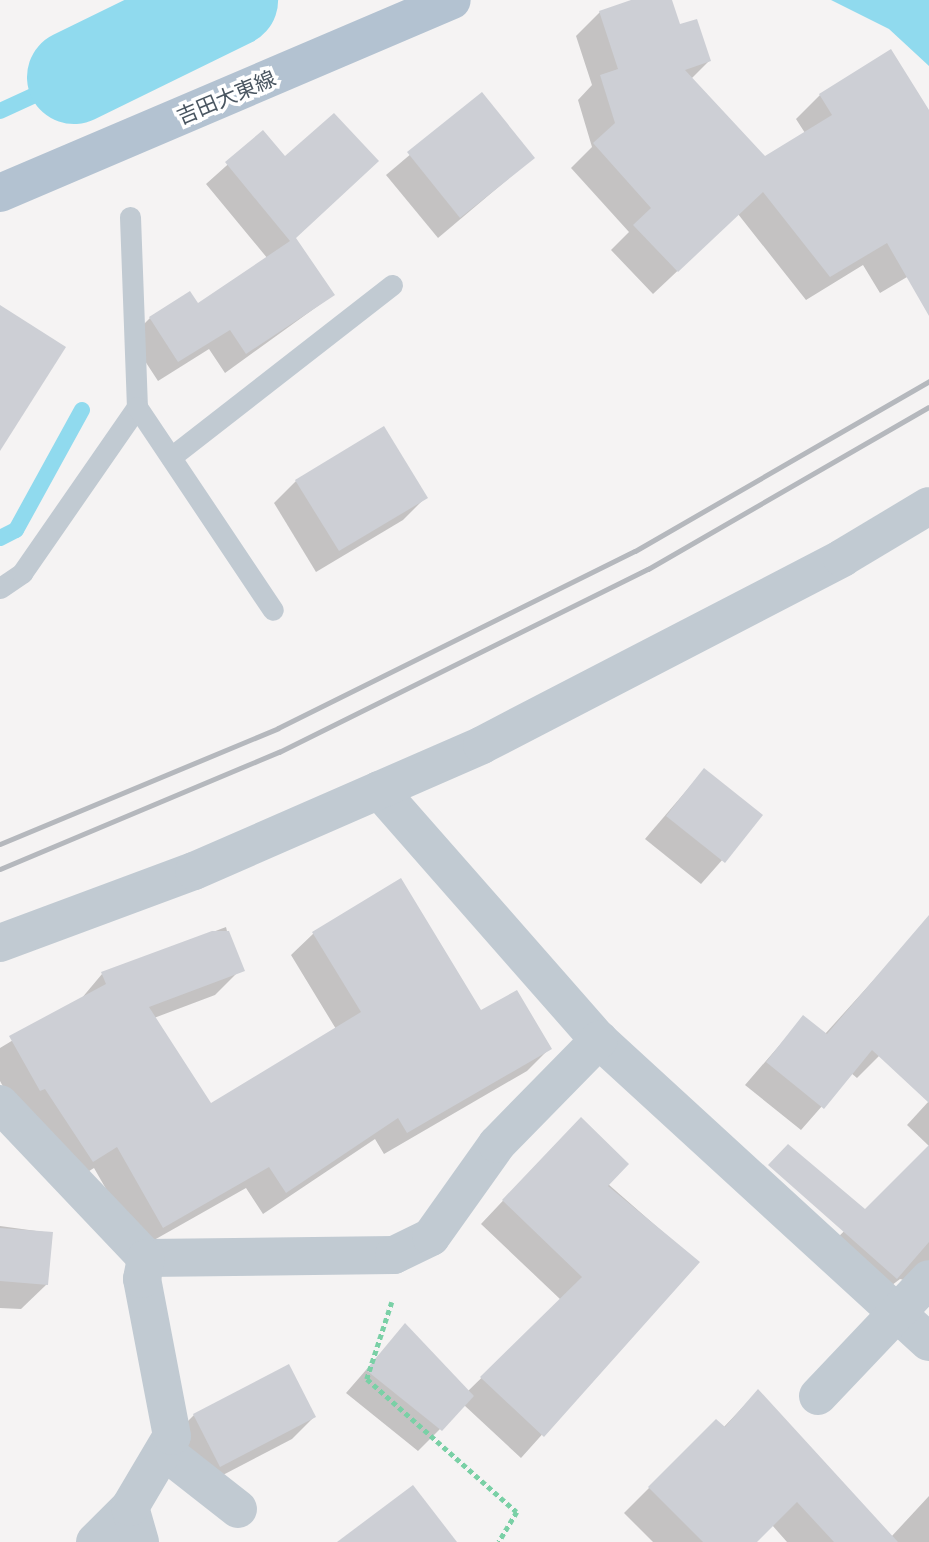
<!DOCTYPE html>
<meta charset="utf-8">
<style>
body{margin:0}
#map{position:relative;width:929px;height:1542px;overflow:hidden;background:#f5f3f3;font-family:"Noto Sans","Noto Sans JP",sans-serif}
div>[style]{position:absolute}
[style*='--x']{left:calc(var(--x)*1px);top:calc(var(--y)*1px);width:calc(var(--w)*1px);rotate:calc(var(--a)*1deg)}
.water>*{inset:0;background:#90daee}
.shadow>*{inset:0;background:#0003}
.stream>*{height:16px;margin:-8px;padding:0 8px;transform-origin:8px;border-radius:8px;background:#90daee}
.river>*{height:94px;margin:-47px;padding:0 47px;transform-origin:47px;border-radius:47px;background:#90daee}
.building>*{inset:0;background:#cdcfd5}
.path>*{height:4.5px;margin-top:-2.25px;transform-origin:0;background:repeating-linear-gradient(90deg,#7ad0a6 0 5px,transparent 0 8.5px)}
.service>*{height:21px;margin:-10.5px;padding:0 10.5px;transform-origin:10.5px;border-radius:10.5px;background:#c1cad2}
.minor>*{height:38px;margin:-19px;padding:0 19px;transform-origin:19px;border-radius:19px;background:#c1cad2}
.primary>*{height:38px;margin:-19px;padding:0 19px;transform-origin:19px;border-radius:19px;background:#b3c2d1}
.rail>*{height:5px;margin:-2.5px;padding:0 2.5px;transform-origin:2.5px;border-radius:2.5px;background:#b5b8bd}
span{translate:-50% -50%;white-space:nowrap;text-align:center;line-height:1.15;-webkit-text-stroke:7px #fff;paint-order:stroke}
.street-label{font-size:21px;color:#4a5661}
</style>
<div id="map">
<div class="water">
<i style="clip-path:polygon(831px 0,929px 0,929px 66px,889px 29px)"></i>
</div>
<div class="shadow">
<i style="clip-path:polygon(637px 0,671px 0,679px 26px,709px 61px,691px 79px,765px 158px,805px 133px,796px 119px,820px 95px,891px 52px,929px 113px,929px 264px,880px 293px,863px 265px,806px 300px,738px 214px,653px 294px,611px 250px,629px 232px,571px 168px,592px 147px,578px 100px,592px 85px,576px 36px,600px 12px)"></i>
<i style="clip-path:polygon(482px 94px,533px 158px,438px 238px,386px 175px)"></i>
<i style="clip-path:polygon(263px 133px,295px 238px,333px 295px,225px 373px,209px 349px,158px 381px,130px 338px,150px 318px,197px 306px,268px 259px,206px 184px)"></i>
<i style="clip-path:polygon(296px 481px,425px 498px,403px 520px,316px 572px,274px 503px)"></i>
<i style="clip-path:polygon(704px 770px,761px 816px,701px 884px,645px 839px)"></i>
<i style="clip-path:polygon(226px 927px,237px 973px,215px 995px,154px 1018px,211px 1106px,336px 1029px,291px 955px,314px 933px,549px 1049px,527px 1071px,384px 1154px,375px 1139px,263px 1214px,246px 1188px,140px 1248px,94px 1168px,70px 1183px,17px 1112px,0 1081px,0 1048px,81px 999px,102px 974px)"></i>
<i style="clip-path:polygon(909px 941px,929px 958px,929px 996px,879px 1056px,857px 1078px,851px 1073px,801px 1130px,745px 1085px,804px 1017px,825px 1034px)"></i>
<i style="clip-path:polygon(929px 1101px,929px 1146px,907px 1125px)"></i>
<i style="clip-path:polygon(559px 1141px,697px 1262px,521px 1458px,464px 1405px,418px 1451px,346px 1393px,405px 1325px,467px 1392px,561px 1300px,481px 1224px)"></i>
<i style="clip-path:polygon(929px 1148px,929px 1307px,922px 1284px,900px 1279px,883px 1292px,830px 1245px)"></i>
<i style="clip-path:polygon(0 1226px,51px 1233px,47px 1284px,21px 1309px,0 1308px)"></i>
<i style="clip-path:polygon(758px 1391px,891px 1537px,929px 1496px,929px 1542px,787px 1542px,772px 1525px,755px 1542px,653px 1542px,624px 1513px,716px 1421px,723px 1428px)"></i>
<i style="clip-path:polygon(194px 1415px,314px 1417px,292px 1439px,198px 1488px,172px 1437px)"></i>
</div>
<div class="stream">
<i style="--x:0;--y:111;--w:81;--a:-24.7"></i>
<i style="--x:0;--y:538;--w:18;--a:-27"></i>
<i style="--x:16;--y:530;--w:137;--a:-61.2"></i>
</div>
<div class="river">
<i style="--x:74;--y:77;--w:175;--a:-26.1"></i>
</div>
<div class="building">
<i style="clip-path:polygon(631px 0,672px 0,680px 24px,697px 19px,711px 61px,685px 70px,765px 156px,832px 115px,819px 94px,891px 49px,929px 110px,929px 316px,887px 243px,830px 277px,763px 192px,678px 272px,633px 225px,651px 208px,593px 143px,615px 123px,600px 75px,618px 69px,599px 11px)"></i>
<i style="clip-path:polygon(482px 92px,535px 158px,460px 218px,407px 152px)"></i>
<i style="clip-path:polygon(334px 113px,379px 161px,296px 238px,335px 295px,246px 354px,230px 330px,178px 362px,149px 317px,190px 291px,198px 303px,290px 241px,225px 162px,263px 130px,285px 156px)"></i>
<i style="clip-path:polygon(0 305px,66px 347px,0 451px)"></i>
<i style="clip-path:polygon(384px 426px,428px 498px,339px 551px,295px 480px)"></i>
<i style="clip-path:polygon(704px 768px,763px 815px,725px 863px,666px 816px)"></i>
<i style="clip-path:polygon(401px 878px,481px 1010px,517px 990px,552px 1049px,407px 1133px,398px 1118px,286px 1193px,269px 1167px,163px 1228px,117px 1147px,93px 1162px,45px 1089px,40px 1091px,9px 1036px,106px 984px,101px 972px,212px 931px,229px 931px,245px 971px,149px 1007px,211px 1103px,361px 1012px,312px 932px)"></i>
<i style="clip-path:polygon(929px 915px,929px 1103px,872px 1050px,824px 1109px,766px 1062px,803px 1015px,827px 1034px)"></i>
<i style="clip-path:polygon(581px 1117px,629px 1164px,608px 1186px,700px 1262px,544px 1437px,480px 1377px,582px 1277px,502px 1200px)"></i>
<i style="clip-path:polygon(788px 1144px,865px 1209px,929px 1145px,929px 1242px,897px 1279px,768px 1165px)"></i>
<i style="clip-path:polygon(0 1228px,53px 1232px,48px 1285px,0 1281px)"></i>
<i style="clip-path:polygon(405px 1323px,474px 1396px,442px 1431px,366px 1370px)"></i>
<i style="clip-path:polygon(289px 1364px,316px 1417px,220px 1467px,193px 1414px)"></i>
<i style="clip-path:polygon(758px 1389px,898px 1542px,834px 1542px,797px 1502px,757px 1542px,703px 1542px,648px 1487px,716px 1419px,725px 1427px)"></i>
<i style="clip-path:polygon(413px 1485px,457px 1542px,337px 1542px)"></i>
</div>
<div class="path">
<i style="--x:392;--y:1302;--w:81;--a:108"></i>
<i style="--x:367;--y:1379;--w:200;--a:41.6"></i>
<i style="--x:517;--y:1512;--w:35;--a:121"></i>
</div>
<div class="service">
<i style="--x:130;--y:217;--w:190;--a:87.9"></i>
<i style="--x:171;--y:457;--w:280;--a:-37.9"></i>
<i style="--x:0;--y:588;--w:27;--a:-34"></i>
<i style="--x:22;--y:573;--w:202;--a:-55.3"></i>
<i style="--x:137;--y:407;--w:244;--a:56.2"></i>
</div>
<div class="minor">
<i style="--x:379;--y:790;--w:333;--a:48.7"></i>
<i style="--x:599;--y:1040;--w:447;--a:42.5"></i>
<i style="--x:0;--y:943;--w:207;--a:-20.4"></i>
<i style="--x:194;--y:871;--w:314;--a:-23.6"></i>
<i style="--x:482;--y:745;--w:406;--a:-27.4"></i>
<i style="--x:842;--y:558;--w:101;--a:-30.9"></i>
<i style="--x:0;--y:1104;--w:212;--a:46.5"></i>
<i style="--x:146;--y:1258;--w:248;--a:-0.7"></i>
<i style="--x:394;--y:1255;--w:41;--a:-25.9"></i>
<i style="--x:431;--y:1237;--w:114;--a:-54.6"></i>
<i style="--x:497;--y:1144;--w:146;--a:-45.6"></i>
<i style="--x:818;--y:1396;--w:161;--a:-46.5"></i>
<i style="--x:164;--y:1451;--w:94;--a:38.1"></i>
<i style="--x:95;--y:1542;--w:49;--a:-45"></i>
<i style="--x:140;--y:1542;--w:36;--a:-106"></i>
<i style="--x:130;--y:1507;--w:82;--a:-59.4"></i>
<i style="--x:172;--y:1436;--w:160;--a:-100.8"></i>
<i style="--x:142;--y:1279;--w:21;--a:-79"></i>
</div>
<div class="primary">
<i style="--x:0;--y:193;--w:491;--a:-23.1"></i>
</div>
<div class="rail">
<i style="--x:0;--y:844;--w:301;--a:-22.6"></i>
<i style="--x:278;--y:728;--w:398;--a:-26.4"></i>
<i style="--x:635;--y:551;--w:340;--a:-30"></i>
<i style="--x:0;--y:869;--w:303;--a:-22.8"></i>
<i style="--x:279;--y:752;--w:412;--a:-26.4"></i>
<i style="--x:648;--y:569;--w:324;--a:-30"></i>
</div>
<div class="street-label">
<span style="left:226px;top:97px;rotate:-23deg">吉田大東線</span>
</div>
</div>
